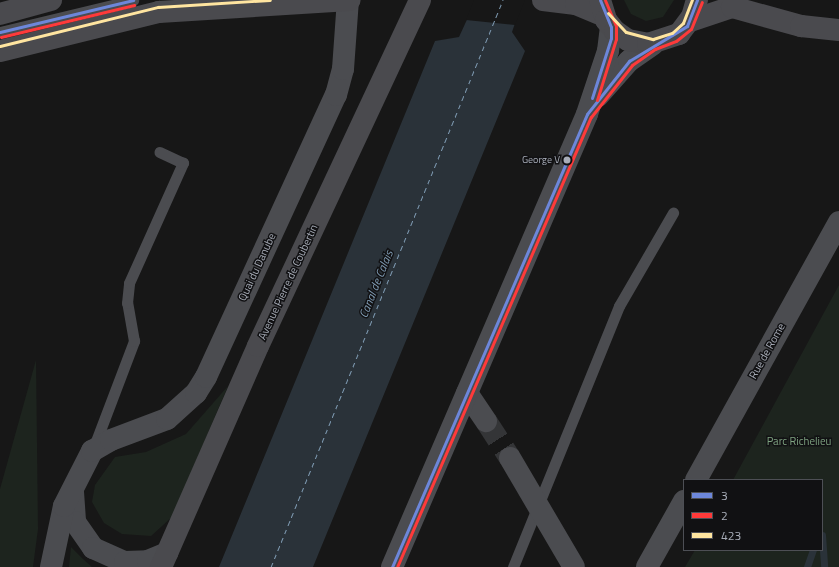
<!DOCTYPE html>
<style>
body{margin:0}
#map{position:relative;width:839px;height:567px;overflow:hidden;background:#171717;font-family:"Titillium Web",sans-serif}
div>[style]{position:absolute}
[style*='--x']{left:calc(var(--x)*1px);top:calc(var(--y)*1px);width:calc(var(--w)*1px);rotate:calc(var(--a)*1deg)}
.green>*{inset:0;background:#1d241e}
.water>*{inset:0;background:#2a3239}
.pier>*{inset:0;background:#171717}
.stream>*{height:7px;margin:-3.5px;padding:0 3.5px;transform-origin:3.5px;border-radius:3.5px;background:#2a3239}
.ferry>*{height:1px;margin-top:-0.5px;transform-origin:0;background:repeating-linear-gradient(90deg,#7f9bb3 0 5px,transparent 0 9px)}
.street-tunnel>*{height:22px;margin-top:-11px;transform-origin:0;background:repeating-linear-gradient(90deg,#343537 0 22px,transparent 0 33px)}
.lane>*{height:11px;margin:-5.5px;padding:0 5.5px;transform-origin:5.5px;border-radius:5.5px;background:#4b4c50}
.street>*{height:22px;margin:-11px;padding:0 11px;transform-origin:11px;border-radius:11px;background:#4b4c50}
.secondary>*{height:22px;margin:-11px;padding:0 11px;transform-origin:11px;border-radius:11px;background:#4a4a4e}
.bus-1>*{height:3px;margin:-1.5px;padding:0 1.5px;transform-origin:1.5px;border-radius:1.5px;background:#6d87da}
.bus-2>*{height:3px;margin:-1.5px;padding:0 1.5px;transform-origin:1.5px;border-radius:1.5px;background:#fe3a3a}
.bus-3>*{height:3px;margin:-1.5px;padding:0 1.5px;transform-origin:1.5px;border-radius:1.5px;background:#ffe5a0}
.dots>*{width:11px;height:11px;translate:-50% -50%;box-sizing:border-box;border:2px solid #111113;border-radius:50%}
span{translate:-50% -50%;white-space:nowrap;text-align:center;line-height:1.15;-webkit-text-stroke:3px #111113;paint-order:stroke}
.bus-label{font-size:10px;color:#a8adb8}
.right{translate:-100% -50%;text-align:right}
.street-label{font-size:11px;color:#a8adb8}
.park-label{font-size:11px;color:#7fa381}
.water-label{font-size:12px;color:#7f9bb3;font-style:italic}
.legend{position:absolute;left:683px;top:479px;width:140px;height:72px;box-sizing:border-box;background:#111113;border:1px solid #4d4f55;margin:0;padding:5px 7px;list-style:none;font-size:12px;color:#a8adb8}
.legend li{display:flex;align-items:center;gap:8px;height:20px}
.legend b{width:20px;border:1px solid #4d4f55}
</style>
<div id="map">
<div class="green">
<i style="clip-path:polygon(624px 0,674px 0,663px 17px,646px 21px,631px 14px)"></i>
<i style="clip-path:polygon(839px 285px,839px 567px,685px 567px,695px 550px,822px 550px,822px 480px,733px 480px)"></i>
<i style="clip-path:polygon(36px 360px,38px 529px,33px 567px,0 567px,0 489px)"></i>
<i style="clip-path:polygon(228px 386px,172px 517px,151px 536px,122px 534px,104px 523px,92px 502px,95px 485px,115px 457px,146px 452px,186px 434px)"></i>
<i style="clip-path:polygon(71px 547px,83px 559px,92px 567px,69px 567px)"></i>
</div>
<div class="water">
<i style="clip-path:polygon(476px 0,523px 0,512px 32px,525px 51px,313px 567px,219px 567px,435px 41px,459px 37px)"></i>
</div>
<div class="pier">
<i style="clip-path:polygon(474px 0,525px 0,515px 25px,466px 20px)"></i>
</div>
<div class="stream">
<i style="--x:822;--y:535;--w:32;--a:86"></i>
<i style="--x:807;--y:567;--w:18;--a:-71"></i>
</div>
<div class="ferry">
<i style="--x:271;--y:567;--w:613;--a:-67.75"></i>
</div>
<div class="street-tunnel">
<i style="--x:486;--y:421;--w:44;--a:57"></i>
</div>
<div class="lane">
<i style="--x:0;--y:32;--w:137;--a:-13.5"></i>
<i style="--x:93;--y:449;--w:116;--a:-69.2"></i>
<i style="--x:134;--y:341;--w:39;--a:-100"></i>
<i style="--x:127;--y:303;--w:20;--a:-84"></i>
<i style="--x:129;--y:283;--w:132;--a:-65.8"></i>
<i style="--x:183;--y:163;--w:26;--a:-155"></i>
<i style="--x:513;--y:567;--w:282;--a:-67.9"></i>
<i style="--x:619;--y:306;--w:108;--a:-59.9"></i>
</div>
<div class="street">
<i style="--x:598;--y:96;--w:47;--a:-48.5"></i>
<i style="--x:629;--y:61;--w:29;--a:-35"></i>
<i style="--x:467;--y:393;--w:34;--a:56"></i>
<i style="--x:510;--y:458;--w:126;--a:59.6"></i>
<i style="--x:696;--y:480;--w:295;--a:-61"></i>
<i style="--x:73;--y:492;--w:30;--a:86"></i>
<i style="--x:75;--y:522;--w:32;--a:55"></i>
<i style="--x:93;--y:548;--w:35;--a:24"></i>
<i style="--x:125;--y:562;--w:23;--a:-2"></i>
<i style="--x:148;--y:561;--w:21;--a:-23"></i>
<i style="--x:51;--y:567;--w:62;--a:-78"></i>
<i style="--x:64;--y:506;--w:62;--a:-63"></i>
<i style="--x:92;--y:451;--w:22;--a:-30"></i>
<i style="--x:111;--y:440;--w:60;--a:-20.6"></i>
<i style="--x:167;--y:419;--w:39;--a:-42"></i>
<i style="--x:196;--y:393;--w:19;--a:-58"></i>
<i style="--x:206;--y:377;--w:311;--a:-65.3"></i>
<i style="--x:336;--y:95;--w:27;--a:-75"></i>
<i style="--x:343;--y:69;--w:69;--a:-85.9"></i>
<i style="--x:392;--y:567;--w:493;--a:-66.7"></i>
<i style="--x:587;--y:114;--w:66;--a:-71.6"></i>
<i style="--x:608;--y:51;--w:24;--a:-83"></i>
<i style="--x:647;--y:567;--w:76;--a:-60.7"></i>
</div>
<div class="secondary">
<i style="--x:543;--y:0;--w:33;--a:7"></i>
<i style="--x:576;--y:4;--w:30;--a:23"></i>
<i style="--x:600;--y:0;--w:21;--a:73"></i>
<i style="--x:606;--y:20;--w:14;--a:51"></i>
<i style="--x:615;--y:31;--w:16;--a:35"></i>
<i style="--x:628;--y:40;--w:20;--a:11"></i>
<i style="--x:648;--y:44;--w:33;--a:-18"></i>
<i style="--x:679;--y:34;--w:21;--a:-53"></i>
<i style="--x:692;--y:17;--w:18;--a:-74"></i>
<i style="--x:0;--y:14;--w:53;--a:-15.4"></i>
<i style="--x:690;--y:21;--w:44;--a:-18.4"></i>
<i style="--x:732;--y:7;--w:72;--a:15.4"></i>
<i style="--x:801;--y:26;--w:38;--a:6"></i>
<i style="--x:0;--y:51;--w:164;--a:-13.8"></i>
<i style="--x:159;--y:12;--w:191;--a:-3.6"></i>
<i style="--x:161;--y:567;--w:241;--a:-66.3"></i>
<i style="--x:258;--y:346;--w:382;--a:-64.9"></i>
</div>
<div class="bus-1">
<i style="--x:0;--y:32;--w:137;--a:-13.5"></i>
<i style="--x:592;--y:98;--w:63;--a:-72.4"></i>
<i style="--x:611;--y:38;--w:11;--a:-90"></i>
<i style="--x:611;--y:27;--w:29;--a:-112"></i>
<i style="--x:392;--y:567;--w:493;--a:-66.7"></i>
<i style="--x:587;--y:114;--w:68;--a:-51.6"></i>
<i style="--x:629;--y:61;--w:68;--a:-31.1"></i>
<i style="--x:687;--y:26;--w:28;--a:-69"></i>
</div>
<div class="bus-2">
<i style="--x:1;--y:37;--w:137;--a:-13.5"></i>
<i style="--x:597;--y:100;--w:64;--a:-72.7"></i>
<i style="--x:616;--y:39;--w:13;--a:-90"></i>
<i style="--x:616;--y:26;--w:28;--a:-113"></i>
<i style="--x:397;--y:567;--w:490;--a:-66.7"></i>
<i style="--x:591;--y:117;--w:66;--a:-51.7"></i>
<i style="--x:632;--y:65;--w:28;--a:-35"></i>
<i style="--x:655;--y:49;--w:22;--a:-21"></i>
<i style="--x:676;--y:41;--w:19;--a:-39"></i>
<i style="--x:691;--y:29;--w:29;--a:-68"></i>
</div>
<div class="bus-3">
<i style="--x:608;--y:13;--w:26;--a:47"></i>
<i style="--x:626;--y:32;--w:28;--a:15"></i>
<i style="--x:653;--y:39;--w:20;--a:-18"></i>
<i style="--x:672;--y:33;--w:15;--a:-42"></i>
<i style="--x:683;--y:23;--w:25;--a:-69"></i>
<i style="--x:0;--y:46;--w:163;--a:-13.9"></i>
<i style="--x:158;--y:7;--w:112;--a:-3.6"></i>
</div>
<div class="dots">
<i style="left:567px;top:160px;background:#a8adb8"></i>
</div>
<div class="bus-label">
<span class="right" style="left:560px;top:160px">George V</span>
</div>
<div class="street-label">
<span style="left:257px;top:267px;rotate:-65deg">Quai du Danube</span>
<span style="left:288px;top:282px;rotate:-65deg">Avenue Pierre de Coubertin</span>
<span style="left:767px;top:351px;rotate:-61deg">Rue de Rome</span>
</div>
<div class="park-label">
<span style="left:799px;top:441px">Parc Richelieu</span>
</div>
<div class="water-label">
<span style="left:376px;top:284px;rotate:-68deg">Canal de Calais</span>
</div>
<ul class="legend">
<li><b style="height:5px;background:#6d87da"></b>3</li>
<li><b style="height:5px;background:#fe3a3a"></b>2</li>
<li><b style="height:5px;background:#ffe5a0"></b>423</li>
</ul>
</div>
